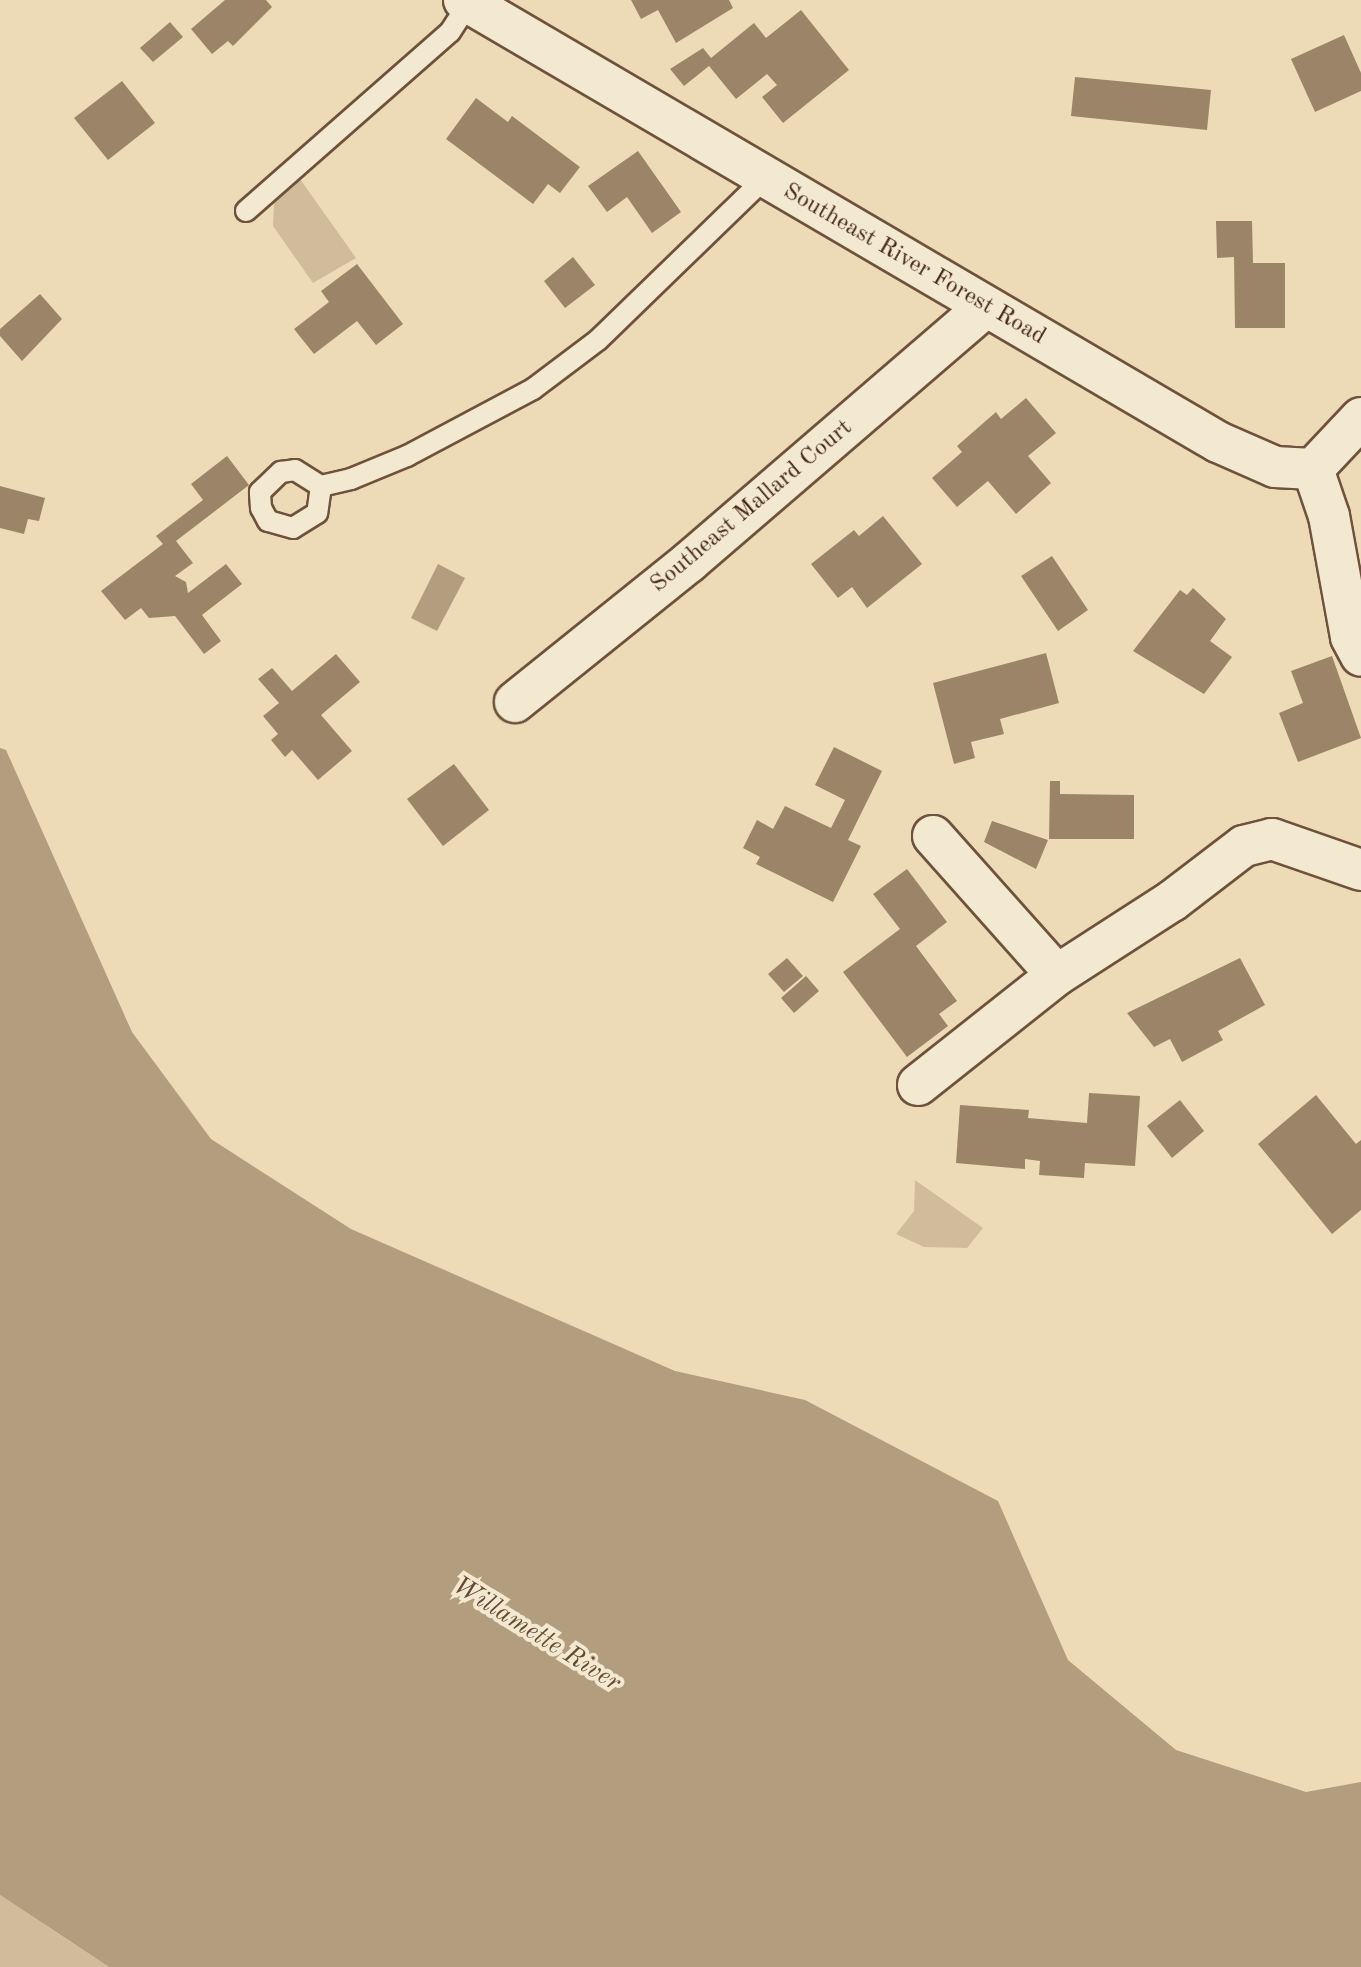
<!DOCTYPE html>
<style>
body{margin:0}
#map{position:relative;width:1361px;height:1967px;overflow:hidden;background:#eddbb7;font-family:"Old Standard TT",serif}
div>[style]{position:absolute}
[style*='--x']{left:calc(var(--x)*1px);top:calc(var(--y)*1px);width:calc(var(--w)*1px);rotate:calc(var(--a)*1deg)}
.green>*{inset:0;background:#d0bc9b}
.water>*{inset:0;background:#b39d7f}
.building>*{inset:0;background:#9b8468}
.roads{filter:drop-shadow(2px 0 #6e523c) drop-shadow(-2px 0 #6e523c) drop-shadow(0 2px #6e523c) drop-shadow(0 -2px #6e523c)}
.lane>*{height:20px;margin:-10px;padding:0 10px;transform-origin:10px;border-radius:10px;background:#f3e8d0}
.street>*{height:40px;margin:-20px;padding:0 20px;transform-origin:20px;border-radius:20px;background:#f3e8d0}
span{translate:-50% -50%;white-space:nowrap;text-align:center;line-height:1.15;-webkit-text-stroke:8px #f3e8d0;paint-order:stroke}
.street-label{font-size:24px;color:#432513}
.water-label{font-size:26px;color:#654933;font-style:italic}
</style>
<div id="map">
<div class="green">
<i style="clip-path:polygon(300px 179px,356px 258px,313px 283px,273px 226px,274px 203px)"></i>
<i style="clip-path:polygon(915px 1180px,983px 1228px,967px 1248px,924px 1247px,896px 1234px,914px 1211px)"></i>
<i style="clip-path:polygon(0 1895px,69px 1941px,109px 1967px,0 1967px)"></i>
</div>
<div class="water">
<i style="clip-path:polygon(438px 564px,465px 578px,437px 631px,411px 618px)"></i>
<i style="clip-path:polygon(0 748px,6px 750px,132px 1032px,211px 1139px,351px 1229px,675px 1371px,805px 1400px,998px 1501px,1068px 1660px,1176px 1750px,1306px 1792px,1361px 1782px,1361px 1967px,109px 1967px,0 1895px)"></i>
</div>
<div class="building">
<i style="clip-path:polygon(225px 0,266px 0,272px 7px,233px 46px,228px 41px,212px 54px,191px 29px)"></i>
<i style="clip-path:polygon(631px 0,729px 0,733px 8px,676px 43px,658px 10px,641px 19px)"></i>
<i style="clip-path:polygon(801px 10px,849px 70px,783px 123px,762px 97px,777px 85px,767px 74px,736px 99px,709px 66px,684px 86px,670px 69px,703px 48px,711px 58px,754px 23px,766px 38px)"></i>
<i style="clip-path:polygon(170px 22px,183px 37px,153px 62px,140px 48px)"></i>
<i style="clip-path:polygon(1344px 35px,1361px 73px,1361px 91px,1315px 112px,1291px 59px)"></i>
<i style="clip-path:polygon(1075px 77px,1211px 90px,1207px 130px,1071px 116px)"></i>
<i style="clip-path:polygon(122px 81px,155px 123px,108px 160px,74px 118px)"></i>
<i style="clip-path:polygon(476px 98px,508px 122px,512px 116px,580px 167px,560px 193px,548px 184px,533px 204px,446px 139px)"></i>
<i style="clip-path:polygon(638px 151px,681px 212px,652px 233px,627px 197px,607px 212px,588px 186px)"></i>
<i style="clip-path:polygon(1216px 221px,1252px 221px,1253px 263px,1285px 263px,1285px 328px,1235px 328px,1234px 257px,1217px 258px)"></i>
<i style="clip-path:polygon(573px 257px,595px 285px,565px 308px,544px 281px)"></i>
<i style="clip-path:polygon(357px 264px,403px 324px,376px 345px,357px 321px,314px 354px,294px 329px,329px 302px,321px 291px)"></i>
<i style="clip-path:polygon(40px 294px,62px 319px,22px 361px,0 336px,0 329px)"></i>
<i style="clip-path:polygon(1026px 398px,1056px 433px,1028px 456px,1051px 483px,1016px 514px,988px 481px,957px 507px,932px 478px,962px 452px,957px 446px,996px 412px,1001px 419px)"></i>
<i style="clip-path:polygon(227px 456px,249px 485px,176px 541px,193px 563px,175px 576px,186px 582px,188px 593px,226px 564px,242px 584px,202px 615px,221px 641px,204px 654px,175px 616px,149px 618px,141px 608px,125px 620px,101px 591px,163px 544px,156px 536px,203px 500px,191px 484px)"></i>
<i style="clip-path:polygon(0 486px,45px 498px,39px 521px,28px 519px,24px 534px,0 528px)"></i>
<i style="clip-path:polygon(883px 516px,922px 564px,867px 608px,852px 587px,838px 598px,811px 564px,854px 530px,859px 536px)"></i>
<i style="clip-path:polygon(1052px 556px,1088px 610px,1058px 631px,1021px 576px)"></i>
<i style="clip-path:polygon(1193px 588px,1226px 619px,1210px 641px,1232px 657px,1204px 694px,1133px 651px,1180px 590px,1187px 595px)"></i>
<i style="clip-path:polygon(1046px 653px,1059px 703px,1000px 719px,1004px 734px,971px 742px,975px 758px,954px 764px,933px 683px)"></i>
<i style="clip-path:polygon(336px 654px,360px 682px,321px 715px,352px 751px,318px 780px,292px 750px,285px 757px,271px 740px,278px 734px,263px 716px,279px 703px,258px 679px,272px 668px,292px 691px)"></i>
<i style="clip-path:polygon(1332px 656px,1361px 738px,1298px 762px,1279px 713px,1303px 703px,1291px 671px)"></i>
<i style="clip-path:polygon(834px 747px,882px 771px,848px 840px,861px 846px,833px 902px,756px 864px,760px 857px,743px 848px,757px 820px,773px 829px,785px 806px,831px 828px,845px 800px,815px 785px)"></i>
<i style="clip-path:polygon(454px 764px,489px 810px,443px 846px,407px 799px)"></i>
<i style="clip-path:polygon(1050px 781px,1060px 781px,1060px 794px,1134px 795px,1134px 839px,1049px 839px)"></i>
<i style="clip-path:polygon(992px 821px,1048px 840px,1036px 869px,984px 842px)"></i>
<i style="clip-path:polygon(907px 869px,947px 922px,916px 946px,957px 1001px,939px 1014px,948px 1026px,907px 1057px,843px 972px,900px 929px,873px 894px)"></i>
<i style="clip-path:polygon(787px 958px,803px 976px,784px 992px,768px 974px)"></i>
<i style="clip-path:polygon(1240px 958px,1265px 1005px,1218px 1031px,1223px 1040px,1182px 1062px,1170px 1039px,1154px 1047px,1127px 1013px)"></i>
<i style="clip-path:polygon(806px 976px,819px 991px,794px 1013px,781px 998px)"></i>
<i style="clip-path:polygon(1089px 1093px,1140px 1096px,1135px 1166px,1085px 1163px,1084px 1178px,1039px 1175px,1040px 1161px,1025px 1159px,1025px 1169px,956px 1163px,960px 1105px,1029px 1110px,1028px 1118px,1087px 1123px)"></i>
<i style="clip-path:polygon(1316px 1095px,1356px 1144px,1361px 1140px,1361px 1210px,1332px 1234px,1258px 1144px)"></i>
<i style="clip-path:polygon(1180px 1100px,1204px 1131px,1172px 1158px,1147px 1126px)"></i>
</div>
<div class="roads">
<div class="lane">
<i style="--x:246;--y:211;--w:271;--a:-41.3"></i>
<i style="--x:450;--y:32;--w:35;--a:-57"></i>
<i style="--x:321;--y:486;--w:27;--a:98"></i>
<i style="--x:317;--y:513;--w:28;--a:148"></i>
<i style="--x:293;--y:528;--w:26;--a:-164"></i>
<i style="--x:268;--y:521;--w:15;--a:-118"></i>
<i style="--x:261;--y:508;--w:16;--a:-94"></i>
<i style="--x:260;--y:492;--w:29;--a:-44"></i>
<i style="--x:281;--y:472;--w:14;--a:-8"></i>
<i style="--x:295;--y:470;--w:31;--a:32"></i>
<i style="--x:321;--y:486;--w:31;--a:-13"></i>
<i style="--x:351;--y:479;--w:61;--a:-22.3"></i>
<i style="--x:407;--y:456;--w:143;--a:-28"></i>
<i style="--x:533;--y:389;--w:81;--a:-37"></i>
<i style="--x:598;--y:340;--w:233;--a:-44.1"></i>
</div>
<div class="street">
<i style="--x:464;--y:0;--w:874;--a:30.38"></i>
<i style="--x:1218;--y:442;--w:62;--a:23.7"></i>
<i style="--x:1275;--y:467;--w:38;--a:3"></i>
<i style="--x:1313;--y:469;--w:70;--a:-46.7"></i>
<i style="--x:1313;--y:469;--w:50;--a:71.2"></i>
<i style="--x:1329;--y:516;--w:123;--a:79.7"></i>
<i style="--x:1351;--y:637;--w:21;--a:62"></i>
<i style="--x:515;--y:702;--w:223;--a:-38.8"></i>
<i style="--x:689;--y:562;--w:391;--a:-40.7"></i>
<i style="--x:933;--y:836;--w:186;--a:48.3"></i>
<i style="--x:918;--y:1085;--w:177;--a:-38.4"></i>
<i style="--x:1057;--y:975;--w:137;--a:-32.8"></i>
<i style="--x:1172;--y:901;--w:91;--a:-37.4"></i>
<i style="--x:1244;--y:846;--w:29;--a:-14"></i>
<i style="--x:1272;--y:839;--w:94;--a:19.2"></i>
</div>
</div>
<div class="street-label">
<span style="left:914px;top:265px;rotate:30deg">Southeast River Forest Road</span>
<span style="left:752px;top:507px;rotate:-40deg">Southeast Mallard Court</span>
</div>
<div class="water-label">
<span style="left:536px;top:1635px;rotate:32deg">Willamette River</span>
</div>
</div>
